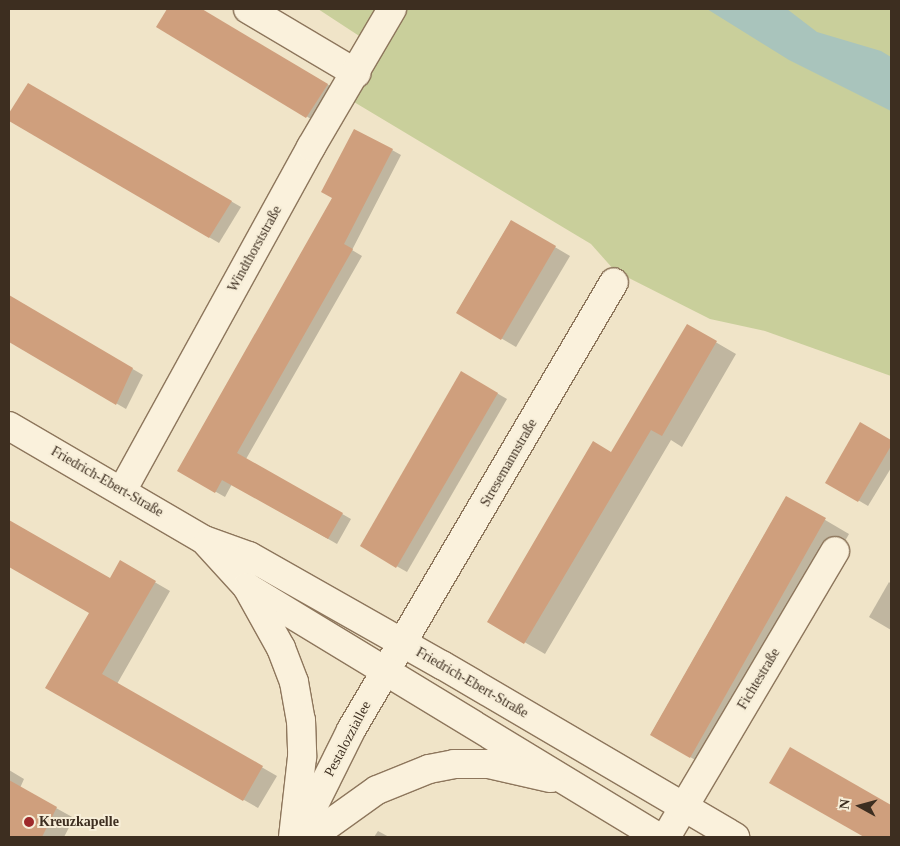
<!DOCTYPE html>
<meta charset="utf-8">
<style>
body{margin:0}
#map{position:relative;width:900px;height:846px;overflow:hidden;background:#f0e4c8;font-family:Georgia,serif}
div>[style]{position:absolute}
[style*='--x']{left:calc(var(--x)*1px);top:calc(var(--y)*1px);width:calc(var(--w)*1px);rotate:calc(var(--a)*1deg)}
.green>*{inset:0;background:#c9cf9b}
.water>*{inset:0;background:#a9c4bc}
.shadow>*{inset:0;background:#0003}
.building>*{inset:0;background:#cf9f7d}
.roads{filter:drop-shadow(1px 0 #8d765c) drop-shadow(-1px 0 #8d765c) drop-shadow(0 1px #8d765c) drop-shadow(0 -1px #8d765c)}
.minor>*{height:28px;margin:-14px;padding:0 14px;transform-origin:14px;border-radius:14px;background:#faf1dc}
.tertiary>*{height:28px;margin:-14px;padding:0 14px;transform-origin:14px;border-radius:14px;background:#faf1dc}
.dots>*{width:14px;height:14px;translate:-50% -50%;box-sizing:border-box;border:2px solid #f7eed8;border-radius:50%}
span{translate:-50% -50%;white-space:nowrap;text-align:center;line-height:1.15;-webkit-text-stroke:4px #f7eed8;paint-order:stroke}
.street-label{font-size:14px;color:#3d2e20}
.poi-label{font-size:14px;color:#3d2e20;font-weight:700}
.left{translate:0 -50%;text-align:left}
.frame{position:absolute;inset:0;border:10px solid #3d2e20;pointer-events:none}
.north{position:absolute;left:835px;top:781px;width:50px;height:50px;-webkit-text-stroke:4px #f7eed8;paint-order:stroke;rotate:277deg;font-size:14px;font-weight:700;line-height:20px;text-align:center;color:#3d2e20}
.north::after{content:'';display:block;margin:auto;width:18px;height:22px;background:#3d2e20;clip-path:polygon(50% 0,100% 100%,50% 72%,0 100%)}
</style>
<div id="map">
<div class="green">
<i style="clip-path:polygon(318px 9px,891px 9px,891px 376px,765px 331px,710px 319px,615px 271px,591px 244px,344px 96px,373px 45px)"></i>
</div>
<div class="water">
<i style="clip-path:polygon(707px 9px,787px 9px,817px 32px,881px 51px,891px 57px,891px 111px,789px 60px)"></i>
</div>
<div class="shadow">
<i style="clip-path:polygon(168px 9px,200px 9px,337px 90px,316px 122px,158px 27px)"></i>
<i style="clip-path:polygon(28px 84px,241px 207px,219px 243px,9px 120px)"></i>
<i style="clip-path:polygon(392px 150px,401px 155px,352px 250px,362px 256px,246px 459px,351px 519px,337px 544px,232px 484px,225px 497px,179px 471px)"></i>
<i style="clip-path:polygon(511px 221px,570px 256px,516px 347px,457px 312px)"></i>
<i style="clip-path:polygon(9px 297px,143px 375px,126px 409px,9px 341px)"></i>
<i style="clip-path:polygon(688px 326px,736px 354px,682px 447px,671px 440px,545px 654px,488px 621px,612px 454px)"></i>
<i style="clip-path:polygon(462px 373px,507px 399px,407px 572px,361px 546px)"></i>
<i style="clip-path:polygon(861px 424px,891px 441px,891px 468px,868px 506px,827px 482px)"></i>
<i style="clip-path:polygon(786px 497px,849px 534px,714px 771px,651px 734px)"></i>
<i style="clip-path:polygon(9px 521px,110px 579px,120px 562px,170px 591px,117px 684px,277px 776px,258px 808px,47px 688px,91px 613px,9px 566px)"></i>
<i style="clip-path:polygon(889px 582px,891px 584px,891px 630px,869px 617px)"></i>
<i style="clip-path:polygon(790px 749px,891px 807px,891px 837px,867px 837px,771px 782px)"></i>
<i style="clip-path:polygon(9px 770px,24px 779px,20px 788px,74px 818px,64px 837px,9px 837px)"></i>
<i style="clip-path:polygon(378px 831px,389px 837px,374px 837px)"></i>
</div>
<div class="building">
<i style="clip-path:polygon(167px 9px,202px 9px,328px 84px,306px 118px,156px 27px)"></i>
<i style="clip-path:polygon(28px 83px,232px 201px,209px 238px,9px 121px,9px 113px)"></i>
<i style="clip-path:polygon(354px 129px,393px 149px,344px 244px,353px 249px,237px 453px,343px 513px,328px 539px,222px 480px,215px 493px,177px 471px,332px 198px,321px 192px)"></i>
<i style="clip-path:polygon(511px 220px,556px 246px,501px 340px,456px 313px)"></i>
<i style="clip-path:polygon(9px 295px,133px 368px,116px 405px,9px 342px)"></i>
<i style="clip-path:polygon(687px 324px,717px 341px,662px 436px,651px 430px,524px 644px,487px 622px,593px 441px,611px 452px)"></i>
<i style="clip-path:polygon(461px 371px,498px 393px,396px 568px,360px 546px)"></i>
<i style="clip-path:polygon(860px 422px,891px 440px,891px 446px,858px 502px,825px 483px)"></i>
<i style="clip-path:polygon(786px 496px,826px 518px,690px 758px,650px 735px)"></i>
<i style="clip-path:polygon(9px 520px,110px 578px,120px 560px,156px 581px,102px 674px,263px 766px,243px 801px,45px 688px,89px 613px,9px 567px)"></i>
<i style="clip-path:polygon(790px 747px,891px 805px,891px 837px,864px 837px,769px 783px)"></i>
<i style="clip-path:polygon(9px 780px,57px 807px,42px 837px,9px 837px)"></i>
</div>
<div class="roads">
<div class="minor">
<i style="--x:248;--y:9;--w:126;--a:30.7"></i>
<i style="--x:122;--y:491;--w:393;--a:-61.2"></i>
<i style="--x:311;--y:147;--w:160;--a:-59.6"></i>
<i style="--x:298;--y:837;--w:119;--a:-63.6"></i>
<i style="--x:351;--y:730;--w:519;--a:-59.58"></i>
<i style="--x:666;--y:837;--w:332;--a:-59.4"></i>
</div>
<div class="tertiary">
<i style="--x:9;--y:426;--w:226;--a:30.3"></i>
<i style="--x:204;--y:540;--w:48;--a:19.6"></i>
<i style="--x:249;--y:556;--w:222;--a:29.5"></i>
<i style="--x:442;--y:665;--w:340;--a:30.4"></i>
<i style="--x:207;--y:543;--w:59;--a:47.7"></i>
<i style="--x:247;--y:587;--w:481;--a:31.3"></i>
<i style="--x:247;--y:587;--w:70;--a:60.9"></i>
<i style="--x:281;--y:648;--w:36;--a:69"></i>
<i style="--x:294;--y:682;--w:39;--a:80"></i>
<i style="--x:301;--y:720;--w:37;--a:88"></i>
<i style="--x:302;--y:757;--w:81;--a:96.4"></i>
<i style="--x:311;--y:837;--w:81;--a:-35.5"></i>
<i style="--x:377;--y:790;--w:56;--a:-22"></i>
<i style="--x:429;--y:769;--w:25;--a:-11"></i>
<i style="--x:454;--y:764;--w:35;--a:0"></i>
<i style="--x:489;--y:764;--w:63;--a:12.9"></i>
</div>
</div>
<div class="dots">
<i style="left:29px;top:822px;background:#9e2a2b"></i>
</div>
<div class="street-label">
<span style="left:255px;top:249px;rotate:-61deg">Windthorststraße</span>
<span style="left:509px;top:463px;rotate:-60deg">Stresemannstraße</span>
<span style="left:107px;top:482px;rotate:30deg">Friedrich-Ebert-Straße</span>
<span style="left:759px;top:679px;rotate:-59deg">Fichtestraße</span>
<span style="left:472px;top:683px;rotate:30deg">Friedrich-Ebert-Straße</span>
<span style="left:348px;top:739px;rotate:-62deg">Pestalozziallee</span>
</div>
<div class="poi-label">
<span class="left" style="left:39px;top:822px">Kreuzkapelle</span>
</div>
<div class="frame"></div>
<div class="north">N</div>
</div>
